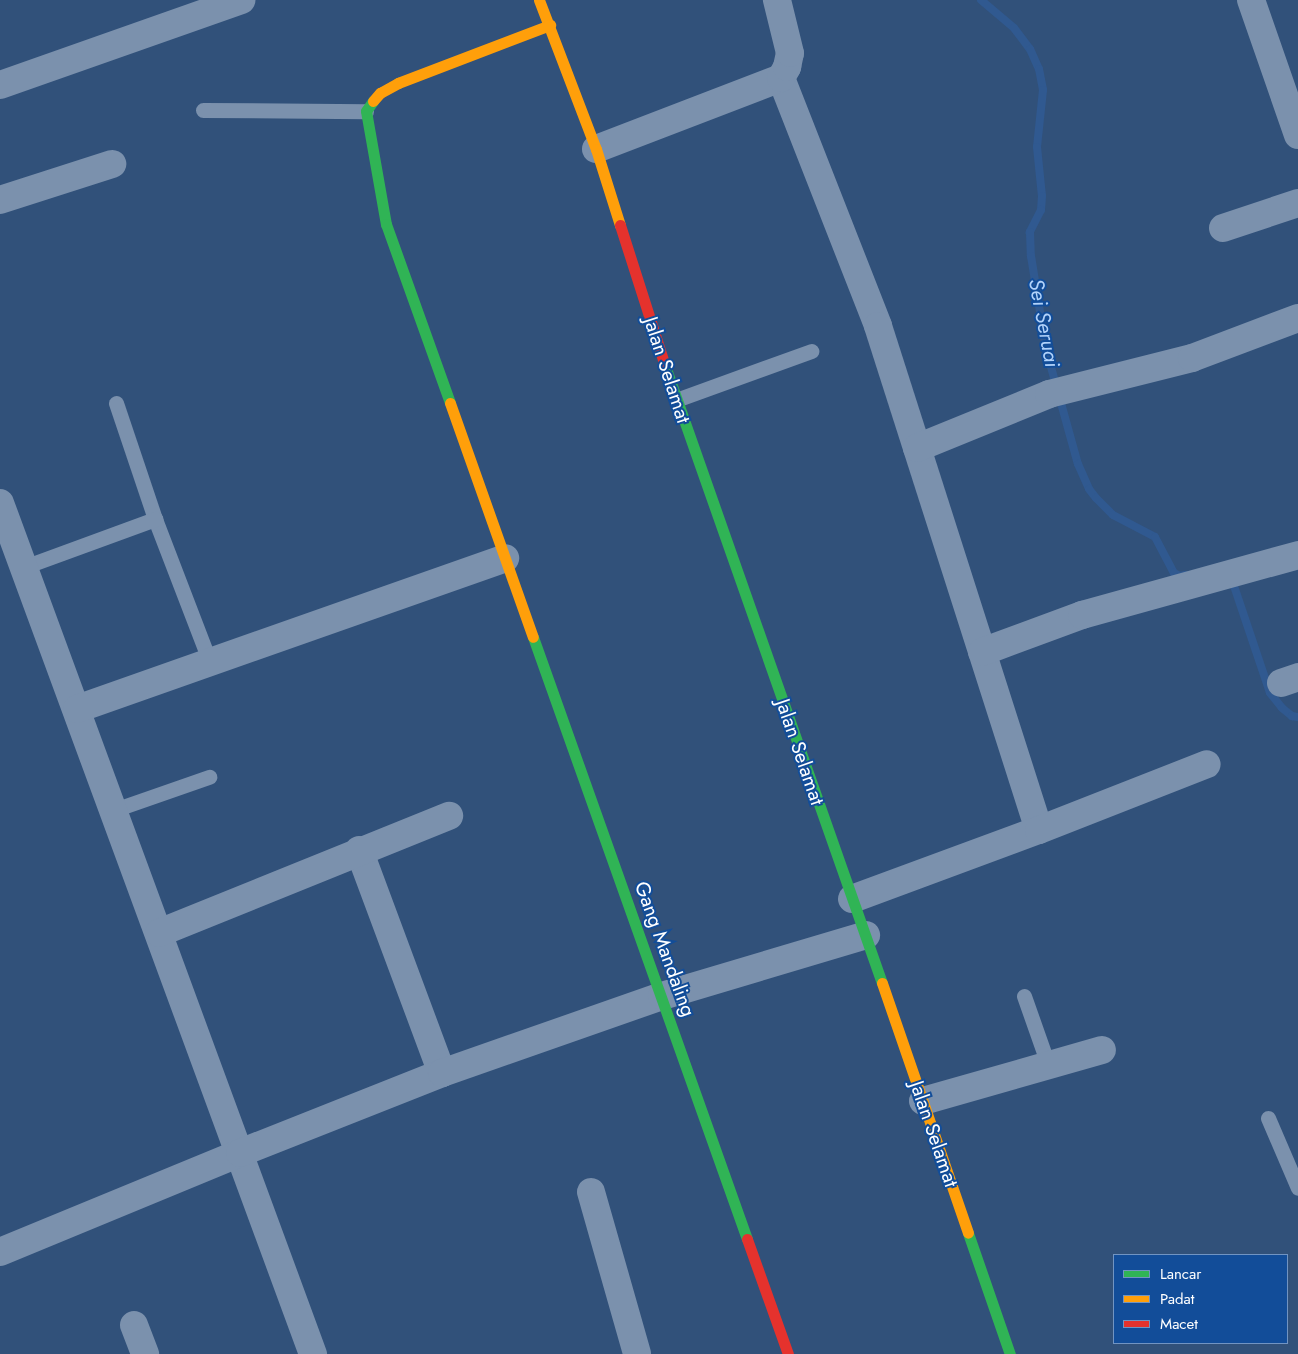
<!DOCTYPE html>
<style>
body{margin:0}
#map{position:relative;width:1298px;height:1354px;overflow:hidden;background:#31517a;font-family:Jost,sans-serif}
div>[style]{position:absolute}
[style*='--x']{left:calc(var(--x)*1px);top:calc(var(--y)*1px);width:calc(var(--w)*1px);rotate:calc(var(--a)*1deg)}
.stream>*{height:8px;margin:-4px;padding:0 4px;transform-origin:4px;border-radius:4px;background:#305990}
.lane>*{height:15px;margin:-7.5px;padding:0 7.5px;transform-origin:7.5px;border-radius:7.5px;background:#7b91ad}
.street>*{height:28px;margin:-14px;padding:0 14px;transform-origin:14px;border-radius:14px;background:#7b91ad}
.fast>*{height:11px;margin:-5.5px;padding:0 5.5px;transform-origin:5.5px;border-radius:5.5px;background:#30b455}
.slow>*{height:11px;margin:-5.5px;padding:0 5.5px;transform-origin:5.5px;border-radius:5.5px;background:#ff9f0a}
.jam>*{height:11px;margin:-5.5px;padding:0 5.5px;transform-origin:5.5px;border-radius:5.5px;background:#e5322d}
span{translate:-50% -50%;white-space:nowrap;text-align:center;line-height:1.15;-webkit-text-stroke:4px #124d99;paint-order:stroke}
.street-label{font-size:20px;color:#fff}
.water-label{font-size:21px;color:#b1d2fa;font-style:italic}
.legend{position:absolute;left:1113px;top:1254px;width:175px;height:90px;box-sizing:border-box;background:#124d99;border:1px solid #7194c2;margin:0;padding:6px 9px;list-style:none;font-size:15px;color:#fff}
.legend li{display:flex;align-items:center;gap:10px;height:25px}
.legend b{width:25px;border:1px solid #7194c2}
</style>
<div id="map">
<div class="stream">
<i style="--x:981;--y:0;--w:43;--a:40.3"></i>
<i style="--x:1014;--y:28;--w:26;--a:53"></i>
<i style="--x:1030;--y:49;--w:22;--a:66"></i>
<i style="--x:1039;--y:69;--w:21;--a:79"></i>
<i style="--x:1043;--y:90;--w:57;--a:96"></i>
<i style="--x:1037;--y:147;--w:49;--a:84.2"></i>
<i style="--x:1042;--y:196;--w:14;--a:94"></i>
<i style="--x:1041;--y:210;--w:25;--a:117"></i>
<i style="--x:1030;--y:232;--w:24;--a:88"></i>
<i style="--x:1031;--y:256;--w:94;--a:80.8"></i>
<i style="--x:1046;--y:349;--w:119;--a:74.5"></i>
<i style="--x:1078;--y:464;--w:27;--a:66"></i>
<i style="--x:1089;--y:489;--w:11;--a:52"></i>
<i style="--x:1096;--y:498;--w:24;--a:45"></i>
<i style="--x:1113;--y:515;--w:47;--a:27.6"></i>
<i style="--x:1155;--y:537;--w:41;--a:62.2"></i>
<i style="--x:1174;--y:573;--w:7;--a:27"></i>
<i style="--x:1180;--y:576;--w:5;--a:-11"></i>
<i style="--x:1232;--y:580;--w:119;--a:71.4"></i>
<i style="--x:1270;--y:693;--w:19;--a:51"></i>
<i style="--x:1282;--y:708;--w:13;--a:39"></i>
<i style="--x:1292;--y:716;--w:6;--a:9"></i>
</div>
<div class="lane">
<i style="--x:203;--y:110;--w:163;--a:0.4"></i>
<i style="--x:676;--y:400;--w:144;--a:-19.9"></i>
<i style="--x:116;--y:403;--w:122;--a:71.4"></i>
<i style="--x:155;--y:519;--w:153;--a:69"></i>
<i style="--x:24;--y:567;--w:140;--a:-20.1"></i>
<i style="--x:114;--y:810;--w:101;--a:-19.2"></i>
<i style="--x:1024;--y:996;--w:72;--a:70.6"></i>
<i style="--x:1268;--y:1118;--w:76;--a:66.8"></i>
</div>
<div class="street">
<i style="--x:1251;--y:0;--w:143;--a:70.8"></i>
<i style="--x:781;--y:78;--w:266;--a:68.6"></i>
<i style="--x:878;--y:326;--w:529;--a:72.28"></i>
<i style="--x:0;--y:85;--w:256;--a:-19.4"></i>
<i style="--x:596;--y:149;--w:198;--a:-21"></i>
<i style="--x:781;--y:78;--w:13;--a:-61"></i>
<i style="--x:787;--y:67;--w:14;--a:-78"></i>
<i style="--x:790;--y:53;--w:55;--a:-103.8"></i>
<i style="--x:0;--y:200;--w:118;--a:-17.8"></i>
<i style="--x:1223;--y:228;--w:79;--a:-18.4"></i>
<i style="--x:917;--y:448;--w:143;--a:-22.2"></i>
<i style="--x:1049;--y:394;--w:147;--a:-14.1"></i>
<i style="--x:1192;--y:358;--w:113;--a:-20.7"></i>
<i style="--x:0;--y:503;--w:907;--a:69.81"></i>
<i style="--x:982;--y:652;--w:107;--a:-20.3"></i>
<i style="--x:1082;--y:615;--w:224;--a:-15.5"></i>
<i style="--x:1281;--y:683;--w:18;--a:-19"></i>
<i style="--x:77;--y:709;--w:454;--a:-19.4"></i>
<i style="--x:359;--y:850;--w:238;--a:69.6"></i>
<i style="--x:852;--y:899;--w:199;--a:-20.3"></i>
<i style="--x:1039;--y:830;--w:180;--a:-21.4"></i>
<i style="--x:159;--y:933;--w:313;--a:-22"></i>
<i style="--x:923;--y:1101;--w:186;--a:-15.9"></i>
<i style="--x:591;--y:1192;--w:168;--a:74.1"></i>
<i style="--x:0;--y:1252;--w:260;--a:-22.4"></i>
<i style="--x:240;--y:1153;--w:217;--a:-21.6"></i>
<i style="--x:442;--y:1073;--w:233;--a:-19.3"></i>
<i style="--x:662;--y:996;--w:213;--a:-16.6"></i>
<i style="--x:134;--y:1325;--w:31;--a:69"></i>
</div>
<div class="fast">
<i style="--x:373;--y:101;--w:12;--a:125"></i>
<i style="--x:366;--y:111;--w:115;--a:80"></i>
<i style="--x:386;--y:224;--w:190;--a:70.3"></i>
<i style="--x:664;--y:363;--w:657;--a:70.63"></i>
<i style="--x:533;--y:637;--w:639;--a:70.43"></i>
<i style="--x:968;--y:1233;--w:128;--a:70.9"></i>
</div>
<div class="slow">
<i style="--x:539;--y:0;--w:160;--a:69.1"></i>
<i style="--x:596;--y:149;--w:80;--a:72.5"></i>
<i style="--x:373;--y:101;--w:11;--a:-49"></i>
<i style="--x:380;--y:93;--w:21;--a:-29"></i>
<i style="--x:398;--y:83;--w:163;--a:-20.9"></i>
<i style="--x:450;--y:403;--w:248;--a:70.5"></i>
<i style="--x:882;--y:983;--w:264;--a:71"></i>
</div>
<div class="jam">
<i style="--x:620;--y:225;--w:145;--a:72.3"></i>
<i style="--x:747;--y:1239;--w:122;--a:70.4"></i>
</div>
<div class="street-label">
<span style="left:667px;top:370px;rotate:72deg">Jalan Selamat</span>
<span style="left:800px;top:752px;rotate:71deg">Jalan Selamat</span>
<span style="left:665px;top:949px;rotate:70deg">Gang Mandaling</span>
<span style="left:934px;top:1134px;rotate:71deg">Jalan Selamat</span>
</div>
<div class="water-label">
<span style="left:1044px;top:323px;rotate:79deg">Sei Seruai</span>
</div>
<ul class="legend">
<li><b style="height:6px;background:#30b455"></b>Lancar</li>
<li><b style="height:6px;background:#ff9f0a"></b>Padat</li>
<li><b style="height:6px;background:#e5322d"></b>Macet</li>
</ul>
</div>
